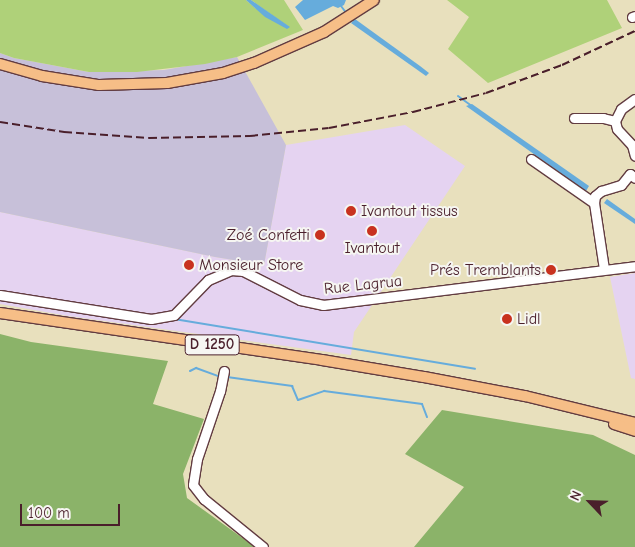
<!DOCTYPE html>
<meta charset="utf-8">
<style>
body{margin:0}
#map{position:relative;width:635px;height:547px;overflow:hidden;background:#e8e0bd;font-family:"Comic Neue",sans-serif}
div>[style]{position:absolute}
[style*='--x']{left:calc(var(--x)*1px);top:calc(var(--y)*1px);width:calc(var(--w)*1px);rotate:calc(var(--a)*1deg)}
.built>*{inset:0;background:#e5d3f1}
.industrial>*{inset:0;background:#c7c0d9}
.green>*{inset:0;background:#afd179}
.forest>*{inset:0;background:#8bb369}
.water>*{inset:0;background:#66acdc}
.stream>*{height:2px;margin:-1px;padding:0 1px;transform-origin:1px;border-radius:1px;background:#66acdc}
.roads{filter:drop-shadow(1px 0 #623c41) drop-shadow(-1px 0 #623c41) drop-shadow(0 1px #623c41) drop-shadow(0 -1px #623c41)}
.minor>*{height:9px;margin:-4.5px;padding:0 4.5px;transform-origin:4.5px;border-radius:4.5px;background:#fff}
.major>*{height:10px;margin:-5px;padding:0 5px;transform-origin:5px;border-radius:5px;background:#f6be87}
.rail>*{height:2px;margin-top:-1px;transform-origin:0;background:repeating-linear-gradient(90deg,#4a1f2b 0 8px,transparent 0 12px)}
.dots>*{width:14px;height:14px;translate:-50% -50%;box-sizing:border-box;border:2px solid #f6f6f2;border-radius:50%}
span{translate:-50% -50%;white-space:nowrap;text-align:center;line-height:1.15;-webkit-text-stroke:4px #f6f6f2;paint-order:stroke}
.shield-label span{padding:1px 4px;background:#f6f6f2;border:1px solid;border-radius:4px;-webkit-text-stroke-width:0}
.shield-label{font-size:15px;color:#4a1f2b;font-weight:700}
.poi-label{font-size:16px;color:#4a1f2b}
.left{translate:0 -50%;text-align:left}
.right{translate:-100% -50%;text-align:right}
.street-label{font-size:16px;color:#4a1f2b}
.north{position:absolute;left:565px;top:477px;width:50px;height:50px;-webkit-text-stroke:4px #f6f6f2;paint-order:stroke;rotate:294deg;font-size:14px;font-weight:700;line-height:20px;text-align:center;color:#4a1f2b}
.north::after{content:'';display:block;margin:auto;width:18px;height:22px;background:#4a1f2b;clip-path:polygon(50% 0,100% 100%,50% 72%,0 100%)}
.scale{position:absolute;left:20px;top:504px;width:100px;height:22px;box-sizing:border-box;border:2px solid #4a1f2b;border-top:0;padding-left:6px;font-size:15px;line-height:18px;white-space:nowrap;color:#4a1f2b;-webkit-text-stroke:4px #f6f6f2;paint-order:stroke}
</style>
<div id="map">
<div class="built">
<i style="clip-path:polygon(405px 125px,465px 166px,354px 332px,351px 355px,68px 316px,0 304px,0 212px,215px 257px,264px 265px,286px 145px)"></i>
<i style="clip-path:polygon(635px 273px,635px 379px,631px 378px,610px 277px)"></i>
</div>
<div class="industrial">
<i style="clip-path:polygon(0 53px,14px 58px,89px 72px,164px 70px,237px 57px,286px 145px,264px 265px,215px 257px,0 212px)"></i>
</div>
<div class="green">
<i style="clip-path:polygon(0 0,246px 0,255px 8px,289px 27px,251px 0,284px 0,303px 30px,237px 57px,205px 64px,137px 72px,89px 72px,14px 58px,0 53px)"></i>
<i style="clip-path:polygon(447px 0,607px 0,622px 28px,488px 83px,448px 49px,469px 17px)"></i>
</div>
<div class="forest">
<i style="clip-path:polygon(0 334px,31px 342px,168px 361px,153px 404px,204px 419px,183px 474px,187px 498px,255px 547px,0 547px)"></i>
<i style="clip-path:polygon(442px 410px,593px 435px,635px 455px,635px 547px,414px 547px,464px 487px,405px 454px)"></i>
</div>
<div class="water">
<i style="clip-path:polygon(246px 0,251px 0,290px 27px,287px 29px,265px 17px)"></i>
<i style="clip-path:polygon(303px 0,346px 0,344px 5px,338px 8px,333px 6px,305px 20px,295px 7px)"></i>
<i style="clip-path:polygon(355px 19px,420px 66px,429px 73px,426px 76px,351px 23px)"></i>
<i style="clip-path:polygon(472px 104px,589px 186px,586px 191px,466px 106px)"></i>
<i style="clip-path:polygon(607px 199px,635px 219px,635px 224px,604px 203px)"></i>
</div>
<div class="stream">
<i style="--x:341;--y:6;--w:10;--a:53"></i>
<i style="--x:458;--y:96;--w:17;--a:36"></i>
<i style="--x:174;--y:319;--w:305;--a:9.4"></i>
<i style="--x:190;--y:371;--w:7;--a:-27"></i>
<i style="--x:196;--y:368;--w:23;--a:20"></i>
<i style="--x:227;--y:377;--w:66;--a:7.9"></i>
<i style="--x:292;--y:386;--w:15;--a:67"></i>
<i style="--x:298;--y:400;--w:28;--a:-19"></i>
<i style="--x:324;--y:391;--w:99;--a:7.6"></i>
<i style="--x:422;--y:404;--w:14;--a:69"></i>
</div>
<div class="roads">
<div class="minor">
<i style="--x:632;--y:17;--w:3;--a:-18"></i>
<i style="--x:574;--y:118;--w:29;--a:0"></i>
<i style="--x:603;--y:118;--w:12;--a:14"></i>
<i style="--x:615;--y:121;--w:13;--a:-63"></i>
<i style="--x:621;--y:109;--w:17;--a:-36"></i>
<i style="--x:615;--y:121;--w:8;--a:76"></i>
<i style="--x:617;--y:129;--w:22;--a:47"></i>
<i style="--x:632;--y:145;--w:11;--a:75"></i>
<i style="--x:531;--y:159;--w:77;--a:34.9"></i>
<i style="--x:604;--y:269;--w:67;--a:-98.6"></i>
<i style="--x:594;--y:203;--w:7;--a:-82"></i>
<i style="--x:595;--y:196;--w:8;--a:-40"></i>
<i style="--x:601;--y:191;--w:21;--a:-17"></i>
<i style="--x:621;--y:185;--w:14;--a:-51"></i>
<i style="--x:630;--y:174;--w:6;--a:39"></i>
<i style="--x:0;--y:295;--w:153;--a:9"></i>
<i style="--x:151;--y:319;--w:23;--a:-10"></i>
<i style="--x:174;--y:315;--w:49;--a:-45.8"></i>
<i style="--x:208;--y:280;--w:25;--a:-23"></i>
<i style="--x:231;--y:270;--w:12;--a:5"></i>
<i style="--x:243;--y:271;--w:64;--a:27"></i>
<i style="--x:300;--y:300;--w:24;--a:12"></i>
<i style="--x:323;--y:305;--w:314;--a:-7.1"></i>
<i style="--x:224;--y:371;--w:20;--a:101"></i>
<i style="--x:220;--y:391;--w:72;--a:108.7"></i>
<i style="--x:197;--y:459;--w:26;--a:99"></i>
<i style="--x:193;--y:485;--w:18;--a:52"></i>
<i style="--x:204;--y:499;--w:76;--a:39.1"></i>
</div>
<div class="major">
<i style="--x:0;--y:64;--w:44;--a:15.9"></i>
<i style="--x:42;--y:76;--w:58;--a:9"></i>
<i style="--x:99;--y:85;--w:68;--a:-1.7"></i>
<i style="--x:167;--y:83;--w:57;--a:-10.1"></i>
<i style="--x:223;--y:73;--w:33;--a:-18"></i>
<i style="--x:254;--y:63;--w:77;--a:-23.9"></i>
<i style="--x:324;--y:32;--w:59;--a:-32.6"></i>
<i style="--x:0;--y:313;--w:325;--a:8.3"></i>
<i style="--x:322;--y:360;--w:103;--a:9.5"></i>
<i style="--x:424;--y:377;--w:103;--a:10.7"></i>
<i style="--x:525;--y:396;--w:113;--a:13.8"></i>
<i style="--x:614;--y:424;--w:22;--a:18"></i>
</div>
</div>
<div class="rail">
<i style="--x:0;--y:122;--w:65;--a:8.9"></i>
<i style="--x:64;--y:132;--w:85;--a:4"></i>
<i style="--x:149;--y:138;--w:101;--a:-1.1"></i>
<i style="--x:250;--y:136;--w:79;--a:-5.8"></i>
<i style="--x:329;--y:128;--w:86;--a:-10.8"></i>
<i style="--x:413;--y:112;--w:75;--a:-14.6"></i>
<i style="--x:486;--y:93;--w:81;--a:-20.2"></i>
<i style="--x:562;--y:65;--w:81;--a:-25"></i>
</div>
<div class="dots">
<i style="left:351px;top:211px;background:#c8321e"></i>
<i style="left:372px;top:231px;background:#c8321e"></i>
<i style="left:320px;top:235px;background:#c8321e"></i>
<i style="left:189px;top:265px;background:#c8321e"></i>
<i style="left:551px;top:270px;background:#c8321e"></i>
<i style="left:507px;top:319px;background:#c8321e"></i>
</div>
<div class="shield-label">
<span style="left:212px;top:345px">D 1250</span>
</div>
<div class="poi-label">
<span class="left" style="left:361px;top:211px">Ivantout tissus</span>
<span class="right" style="left:310px;top:235px">Zoé Confetti</span>
<span style="left:372px;top:248px">Ivantout</span>
<span class="left" style="left:199px;top:265px">Monsieur Store</span>
<span class="right" style="left:541px;top:270px">Prés Tremblants</span>
<span class="left" style="left:517px;top:319px">Lidl</span>
</div>
<div class="street-label">
<span style="left:363px;top:285px;rotate:-6deg">Rue Lagrua</span>
</div>
<div class="north">N</div>
<div class="scale">100 m</div>
</div>
